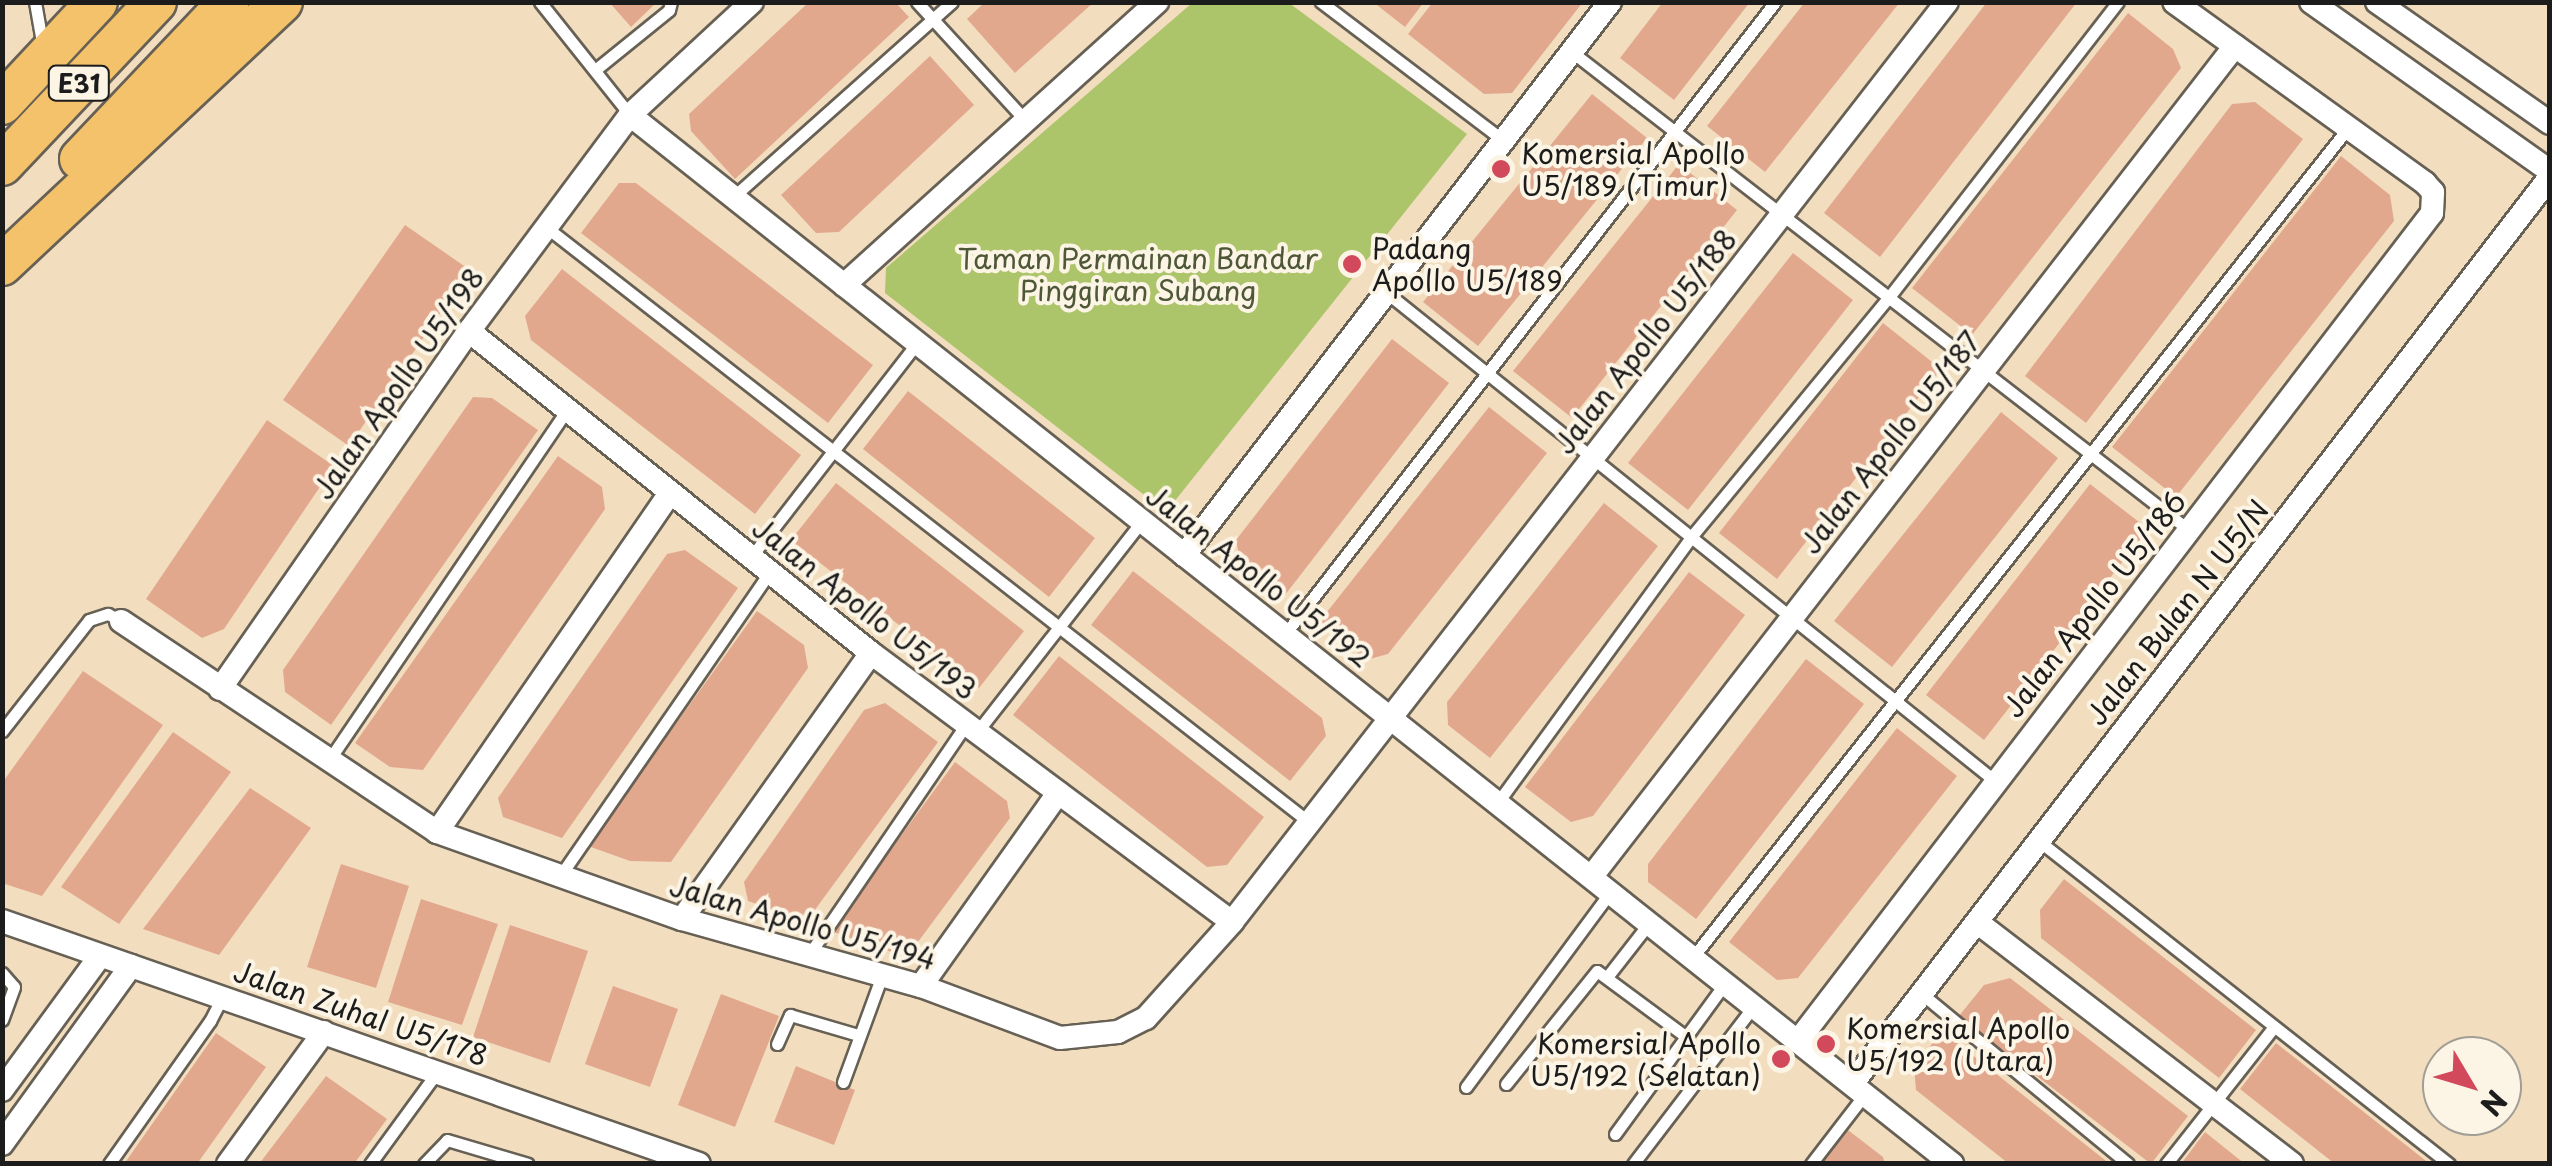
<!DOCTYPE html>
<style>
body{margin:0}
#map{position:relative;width:2552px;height:1166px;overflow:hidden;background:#f2debf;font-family:"Playpen Sans",sans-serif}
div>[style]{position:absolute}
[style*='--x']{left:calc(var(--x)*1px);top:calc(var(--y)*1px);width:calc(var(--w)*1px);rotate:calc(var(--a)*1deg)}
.green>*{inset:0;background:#acc46a}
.building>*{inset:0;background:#e2a88e}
.roads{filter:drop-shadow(2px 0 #676055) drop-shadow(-2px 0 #676055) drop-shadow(0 2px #676055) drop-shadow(0 -2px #676055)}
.service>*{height:11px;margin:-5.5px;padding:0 5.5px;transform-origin:5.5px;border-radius:5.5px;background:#fff}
.minor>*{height:22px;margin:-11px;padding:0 11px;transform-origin:11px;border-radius:11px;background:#fff}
.motorway>*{height:40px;margin:-20px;padding:0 20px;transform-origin:20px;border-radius:20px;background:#f3c26a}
.dots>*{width:28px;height:28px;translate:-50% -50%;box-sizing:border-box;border:5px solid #fcf5e5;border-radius:50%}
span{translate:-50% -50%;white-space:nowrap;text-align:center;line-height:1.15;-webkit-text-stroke:8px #fcf5e5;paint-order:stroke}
.shield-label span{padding:2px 8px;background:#fcf5e5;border:2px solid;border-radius:8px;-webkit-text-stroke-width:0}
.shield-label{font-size:25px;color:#1c1c1c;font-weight:700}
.poi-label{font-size:28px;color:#1c1c1c}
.left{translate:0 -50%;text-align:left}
.right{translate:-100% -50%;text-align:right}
.park-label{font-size:28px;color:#4e5737}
.street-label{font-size:28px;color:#1c1c1c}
.frame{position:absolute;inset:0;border:5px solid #1c1c1c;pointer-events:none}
.north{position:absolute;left:2422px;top:1036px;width:100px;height:100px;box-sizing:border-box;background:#fcf5e5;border:2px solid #a29e95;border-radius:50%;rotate:128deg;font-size:28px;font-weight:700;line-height:40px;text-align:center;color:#1c1c1c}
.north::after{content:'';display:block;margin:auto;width:35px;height:45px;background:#d1495b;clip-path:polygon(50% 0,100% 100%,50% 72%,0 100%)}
</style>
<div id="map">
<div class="green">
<i style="clip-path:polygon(1192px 3px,1289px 3px,1467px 134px,1166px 512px,885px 293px,886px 268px)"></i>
</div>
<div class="building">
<i style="clip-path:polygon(609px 2px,657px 2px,631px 27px)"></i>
<i style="clip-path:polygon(809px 2px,895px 2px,909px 17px,735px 179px,691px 131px,689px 114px)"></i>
<i style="clip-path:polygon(985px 2px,1094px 2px,1015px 73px,967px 19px)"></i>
<i style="clip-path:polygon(1373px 2px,1424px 2px,1405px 27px)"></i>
<i style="clip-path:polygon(1433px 2px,1583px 2px,1512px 93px,1484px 94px,1408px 34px)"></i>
<i style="clip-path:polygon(1663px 2px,1750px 2px,1674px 100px,1620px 58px)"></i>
<i style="clip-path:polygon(1805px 2px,1900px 2px,1765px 172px,1707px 126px)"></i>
<i style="clip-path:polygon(1987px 2px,2077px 2px,1880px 257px,1824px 213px)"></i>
<i style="clip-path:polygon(2128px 13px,2173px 49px,2181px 68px,1972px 335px,1912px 288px)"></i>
<i style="clip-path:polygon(930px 56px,974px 105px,839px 232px,816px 233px,781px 195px)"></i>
<i style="clip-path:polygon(1592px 94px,1647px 138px,1478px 346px,1423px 302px)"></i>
<i style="clip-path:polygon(2255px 102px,2303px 139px,2086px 423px,2025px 376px,2232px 104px)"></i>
<i style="clip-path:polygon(2341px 156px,2390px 195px,2394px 221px,2176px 497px,2112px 447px)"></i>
<i style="clip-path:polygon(1679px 164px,1737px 210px,1572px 418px,1513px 371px)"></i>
<i style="clip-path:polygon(619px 183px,636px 183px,873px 365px,828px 423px,581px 233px)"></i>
<i style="clip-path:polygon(405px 225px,470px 270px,349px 446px,283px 400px)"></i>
<i style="clip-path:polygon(1793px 253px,1853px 300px,1688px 510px,1628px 463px)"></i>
<i style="clip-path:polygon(562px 269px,801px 455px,755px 514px,531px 340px,525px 316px)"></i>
<i style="clip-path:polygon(1883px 323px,1941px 369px,1777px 579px,1719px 533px)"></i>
<i style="clip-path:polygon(1392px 339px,1449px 383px,1285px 595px,1240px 560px,1236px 540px)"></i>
<i style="clip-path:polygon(908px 391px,1095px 538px,1049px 597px,863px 449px)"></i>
<i style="clip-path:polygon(473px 397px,492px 398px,538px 430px,331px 725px,285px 692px,283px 670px)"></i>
<i style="clip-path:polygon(1489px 407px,1547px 453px,1388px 654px,1366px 660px,1319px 622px)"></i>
<i style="clip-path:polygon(2001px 412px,2058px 458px,1892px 667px,1834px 621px)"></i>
<i style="clip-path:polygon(267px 420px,334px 466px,224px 629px,202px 638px,146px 599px)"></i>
<i style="clip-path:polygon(558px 456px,602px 487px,605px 509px,423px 770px,390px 767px,355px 743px)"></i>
<i style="clip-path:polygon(836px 483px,1024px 631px,979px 688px,791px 540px)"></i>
<i style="clip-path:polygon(2090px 484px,2148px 529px,1984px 740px,1926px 695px)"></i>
<i style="clip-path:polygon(1604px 503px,1658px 546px,1490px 758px,1448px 725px,1447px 702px)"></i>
<i style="clip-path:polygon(685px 550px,738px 588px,562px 838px,503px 817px,498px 798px,667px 554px)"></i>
<i style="clip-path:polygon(1133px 571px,1322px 718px,1326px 736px,1290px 781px,1091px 625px)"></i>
<i style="clip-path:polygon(1689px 572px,1745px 615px,1593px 816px,1571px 822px,1525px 787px)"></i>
<i style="clip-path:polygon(757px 611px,804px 645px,808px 668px,671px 862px,630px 861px,588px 846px)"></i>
<i style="clip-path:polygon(1059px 656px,1264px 817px,1227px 865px,1207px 867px,1013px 715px)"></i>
<i style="clip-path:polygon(1806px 659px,1864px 704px,1696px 919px,1648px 882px,1648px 864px)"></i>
<i style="clip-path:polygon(83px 671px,163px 725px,42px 896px,2px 883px,2px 783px)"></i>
<i style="clip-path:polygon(885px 703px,938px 742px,806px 922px,748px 901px,744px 882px,864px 710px)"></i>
<i style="clip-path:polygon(1897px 728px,1957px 776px,1798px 978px,1777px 980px,1729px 942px)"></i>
<i style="clip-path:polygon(173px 732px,231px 772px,119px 924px,61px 887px)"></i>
<i style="clip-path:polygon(955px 762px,1007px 801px,1010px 818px,912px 950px,897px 954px,831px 931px)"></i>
<i style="clip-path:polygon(250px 788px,311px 828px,219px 955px,143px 929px)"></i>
<i style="clip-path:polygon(341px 864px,409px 886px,376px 988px,307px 967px)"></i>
<i style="clip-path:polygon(2064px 879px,2256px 1030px,2219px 1078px,2041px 938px,2040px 910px)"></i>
<i style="clip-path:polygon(421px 899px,498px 924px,462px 1025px,388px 1002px)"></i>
<i style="clip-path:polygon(510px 925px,588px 951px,550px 1063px,473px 1037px)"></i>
<i style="clip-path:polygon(2010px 978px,2188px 1116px,2151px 1164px,1959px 1016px,1984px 985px)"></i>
<i style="clip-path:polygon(613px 986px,678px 1009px,650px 1087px,585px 1064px)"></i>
<i style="clip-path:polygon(721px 994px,779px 1016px,735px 1127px,678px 1105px)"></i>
<i style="clip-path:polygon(1942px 1031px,2110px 1164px,2009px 1164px,1916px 1090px,1914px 1067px)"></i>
<i style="clip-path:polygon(216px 1033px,266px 1067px,197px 1164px,124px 1164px)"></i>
<i style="clip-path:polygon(2276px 1043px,2430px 1164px,2335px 1164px,2240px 1089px)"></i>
<i style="clip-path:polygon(796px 1066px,855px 1090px,834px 1145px,774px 1122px)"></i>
<i style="clip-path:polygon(326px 1076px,387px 1119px,354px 1164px,259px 1164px)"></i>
<i style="clip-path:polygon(1848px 1130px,1883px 1157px,1885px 1164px,1822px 1164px)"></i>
<i style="clip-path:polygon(2205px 1132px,2245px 1164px,2181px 1164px)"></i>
</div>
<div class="roads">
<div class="service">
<i style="--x:35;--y:2;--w:47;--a:80.1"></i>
<i style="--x:540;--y:2;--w:144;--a:51.5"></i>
<i style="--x:917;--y:2;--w:161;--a:47.5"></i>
<i style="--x:1321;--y:2;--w:230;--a:37.2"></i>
<i style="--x:1572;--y:52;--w:780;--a:37.77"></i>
<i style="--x:595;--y:70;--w:95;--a:-39"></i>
<i style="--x:669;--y:10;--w:8;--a:-76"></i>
<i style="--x:733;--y:197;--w:293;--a:-41.7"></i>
<i style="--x:546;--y:227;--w:968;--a:37.95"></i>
<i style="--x:1387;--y:293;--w:780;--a:38.75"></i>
<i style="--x:751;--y:557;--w:271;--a:-52.2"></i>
<i style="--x:1285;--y:634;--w:800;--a:-52.21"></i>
<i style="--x:2;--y:731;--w:141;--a:-51.9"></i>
<i style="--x:89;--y:620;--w:20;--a:-18"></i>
<i style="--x:108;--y:614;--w:15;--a:28"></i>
<i style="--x:977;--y:732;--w:268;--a:-52"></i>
<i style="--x:329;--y:760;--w:422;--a:-55.8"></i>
<i style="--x:1498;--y:802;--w:328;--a:-53.9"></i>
<i style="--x:1691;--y:537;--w:311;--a:-50.5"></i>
<i style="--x:1889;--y:297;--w:373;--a:-52.2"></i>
<i style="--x:2039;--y:841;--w:522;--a:38.23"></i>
<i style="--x:560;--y:876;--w:368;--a:-55.4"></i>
<i style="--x:808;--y:956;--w:281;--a:-55.7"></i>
<i style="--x:1693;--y:957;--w:1057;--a:-51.69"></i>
<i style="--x:2;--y:973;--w:18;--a:49"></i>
<i style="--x:14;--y:987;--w:35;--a:110"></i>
<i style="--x:1607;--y:977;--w:70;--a:-52"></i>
<i style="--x:1922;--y:994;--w:267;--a:39.5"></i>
<i style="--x:777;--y:1044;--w:32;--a:-66"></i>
<i style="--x:790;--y:1015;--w:71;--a:16.4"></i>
<i style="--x:843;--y:1082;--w:111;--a:-69.9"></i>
<i style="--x:1506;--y:1084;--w:145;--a:-51.2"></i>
<i style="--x:1597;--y:971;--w:113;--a:36.4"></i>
<i style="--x:1466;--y:1087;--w:244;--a:-53.5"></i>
<i style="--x:1615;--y:1134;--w:187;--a:-53.9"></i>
<i style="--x:109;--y:1164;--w:175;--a:-54.8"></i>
<i style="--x:210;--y:1021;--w:29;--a:-63"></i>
<i style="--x:370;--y:1164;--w:114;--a:-53.9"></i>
<i style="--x:424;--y:1164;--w:33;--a:-46"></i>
<i style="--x:447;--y:1140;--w:84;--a:16.5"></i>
<i style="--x:1633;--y:1164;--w:199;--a:-52.6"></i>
<i style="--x:1811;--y:1164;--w:88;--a:-52.4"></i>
<i style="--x:2166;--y:1164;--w:174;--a:-51.8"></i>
</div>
<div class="minor">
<i style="--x:2311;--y:2;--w:293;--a:35.3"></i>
<i style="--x:2377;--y:2;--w:211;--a:35"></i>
<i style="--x:630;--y:115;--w:1688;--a:38.43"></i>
<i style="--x:844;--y:285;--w:422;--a:-42.1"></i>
<i style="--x:469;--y:331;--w:515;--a:38.69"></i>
<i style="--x:871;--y:653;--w:450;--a:36.7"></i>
<i style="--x:1184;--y:555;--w:698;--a:-52.39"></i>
<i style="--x:121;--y:621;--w:380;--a:33.7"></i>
<i style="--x:437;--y:832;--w:260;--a:19.6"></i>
<i style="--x:682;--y:919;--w:248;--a:15.7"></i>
<i style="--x:921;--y:986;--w:148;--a:20.5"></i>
<i style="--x:1060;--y:1038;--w:58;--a:-5.9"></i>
<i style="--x:1118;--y:1032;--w:31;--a:-27"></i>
<i style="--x:1146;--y:1018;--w:129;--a:-48.1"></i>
<i style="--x:1232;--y:922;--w:1165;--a:-52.15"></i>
<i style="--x:220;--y:689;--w:436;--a:-55.2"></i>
<i style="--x:469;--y:331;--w:269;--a:-53.3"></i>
<i style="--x:630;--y:115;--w:166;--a:-42.8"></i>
<i style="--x:437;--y:832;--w:409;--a:-55.5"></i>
<i style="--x:1592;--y:876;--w:1050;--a:-52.24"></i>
<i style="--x:682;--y:919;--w:326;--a:-54.6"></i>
<i style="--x:2;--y:921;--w:738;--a:19.22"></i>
<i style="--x:1977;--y:922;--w:397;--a:37.5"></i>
<i style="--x:921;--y:986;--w:237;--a:-54.6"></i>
<i style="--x:1798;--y:1041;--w:1043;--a:-52.56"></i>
<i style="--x:2432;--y:213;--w:21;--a:-87"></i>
<i style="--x:2433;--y:192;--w:12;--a:-132"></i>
<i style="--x:2425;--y:183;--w:309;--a:-144.2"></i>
<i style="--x:1852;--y:1084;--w:1144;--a:-52.42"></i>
<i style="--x:2;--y:1090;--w:166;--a:-53.8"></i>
<i style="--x:2;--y:1144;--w:220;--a:-54.1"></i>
<i style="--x:228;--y:1164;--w:163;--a:-54"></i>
</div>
<div class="motorway">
<i style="--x:2;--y:104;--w:139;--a:-47"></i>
<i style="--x:80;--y:159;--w:216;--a:-46.5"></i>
<i style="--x:2;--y:165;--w:224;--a:-46.6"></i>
<i style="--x:2;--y:265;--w:384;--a:-43.2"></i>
</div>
</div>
<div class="dots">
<i style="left:1501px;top:169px;background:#d1495b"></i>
<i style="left:1352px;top:264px;background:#d1495b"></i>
<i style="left:1826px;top:1044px;background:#d1495b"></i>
<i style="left:1781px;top:1059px;background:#d1495b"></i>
</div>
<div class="shield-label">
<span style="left:79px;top:83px">E31</span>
</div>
<div class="poi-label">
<span class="left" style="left:1521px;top:169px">Komersial Apollo<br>U5/189 (Timur)</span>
<span class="left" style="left:1372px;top:264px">Padang<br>Apollo U5/189</span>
<span class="left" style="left:1846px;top:1044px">Komersial Apollo<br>U5/192 (Utara)</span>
<span class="right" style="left:1761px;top:1059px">Komersial Apollo<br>U5/192 (Selatan)</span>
</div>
<div class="park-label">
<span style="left:1138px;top:274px">Taman Permainan Bandar<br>Pinggiran Subang</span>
</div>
<div class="street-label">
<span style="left:1645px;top:341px;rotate:-52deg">Jalan Apollo U5/188</span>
<span style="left:398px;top:383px;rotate:-55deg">Jalan Apollo U5/198</span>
<span style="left:1890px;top:442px;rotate:-52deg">Jalan Apollo U5/187</span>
<span style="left:1259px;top:576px;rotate:38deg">Jalan Apollo U5/192</span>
<span style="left:2094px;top:604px;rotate:-52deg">Jalan Apollo U5/186</span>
<span style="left:865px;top:608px;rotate:38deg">Jalan Apollo U5/193</span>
<span style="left:2177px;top:612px;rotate:-52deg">Jalan Bulan N U5/N</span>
<span style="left:803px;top:922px;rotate:16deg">Jalan Apollo U5/194</span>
<span style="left:361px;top:1013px;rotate:19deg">Jalan Zuhal U5/178</span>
</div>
<div class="frame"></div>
<div class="north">N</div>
</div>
